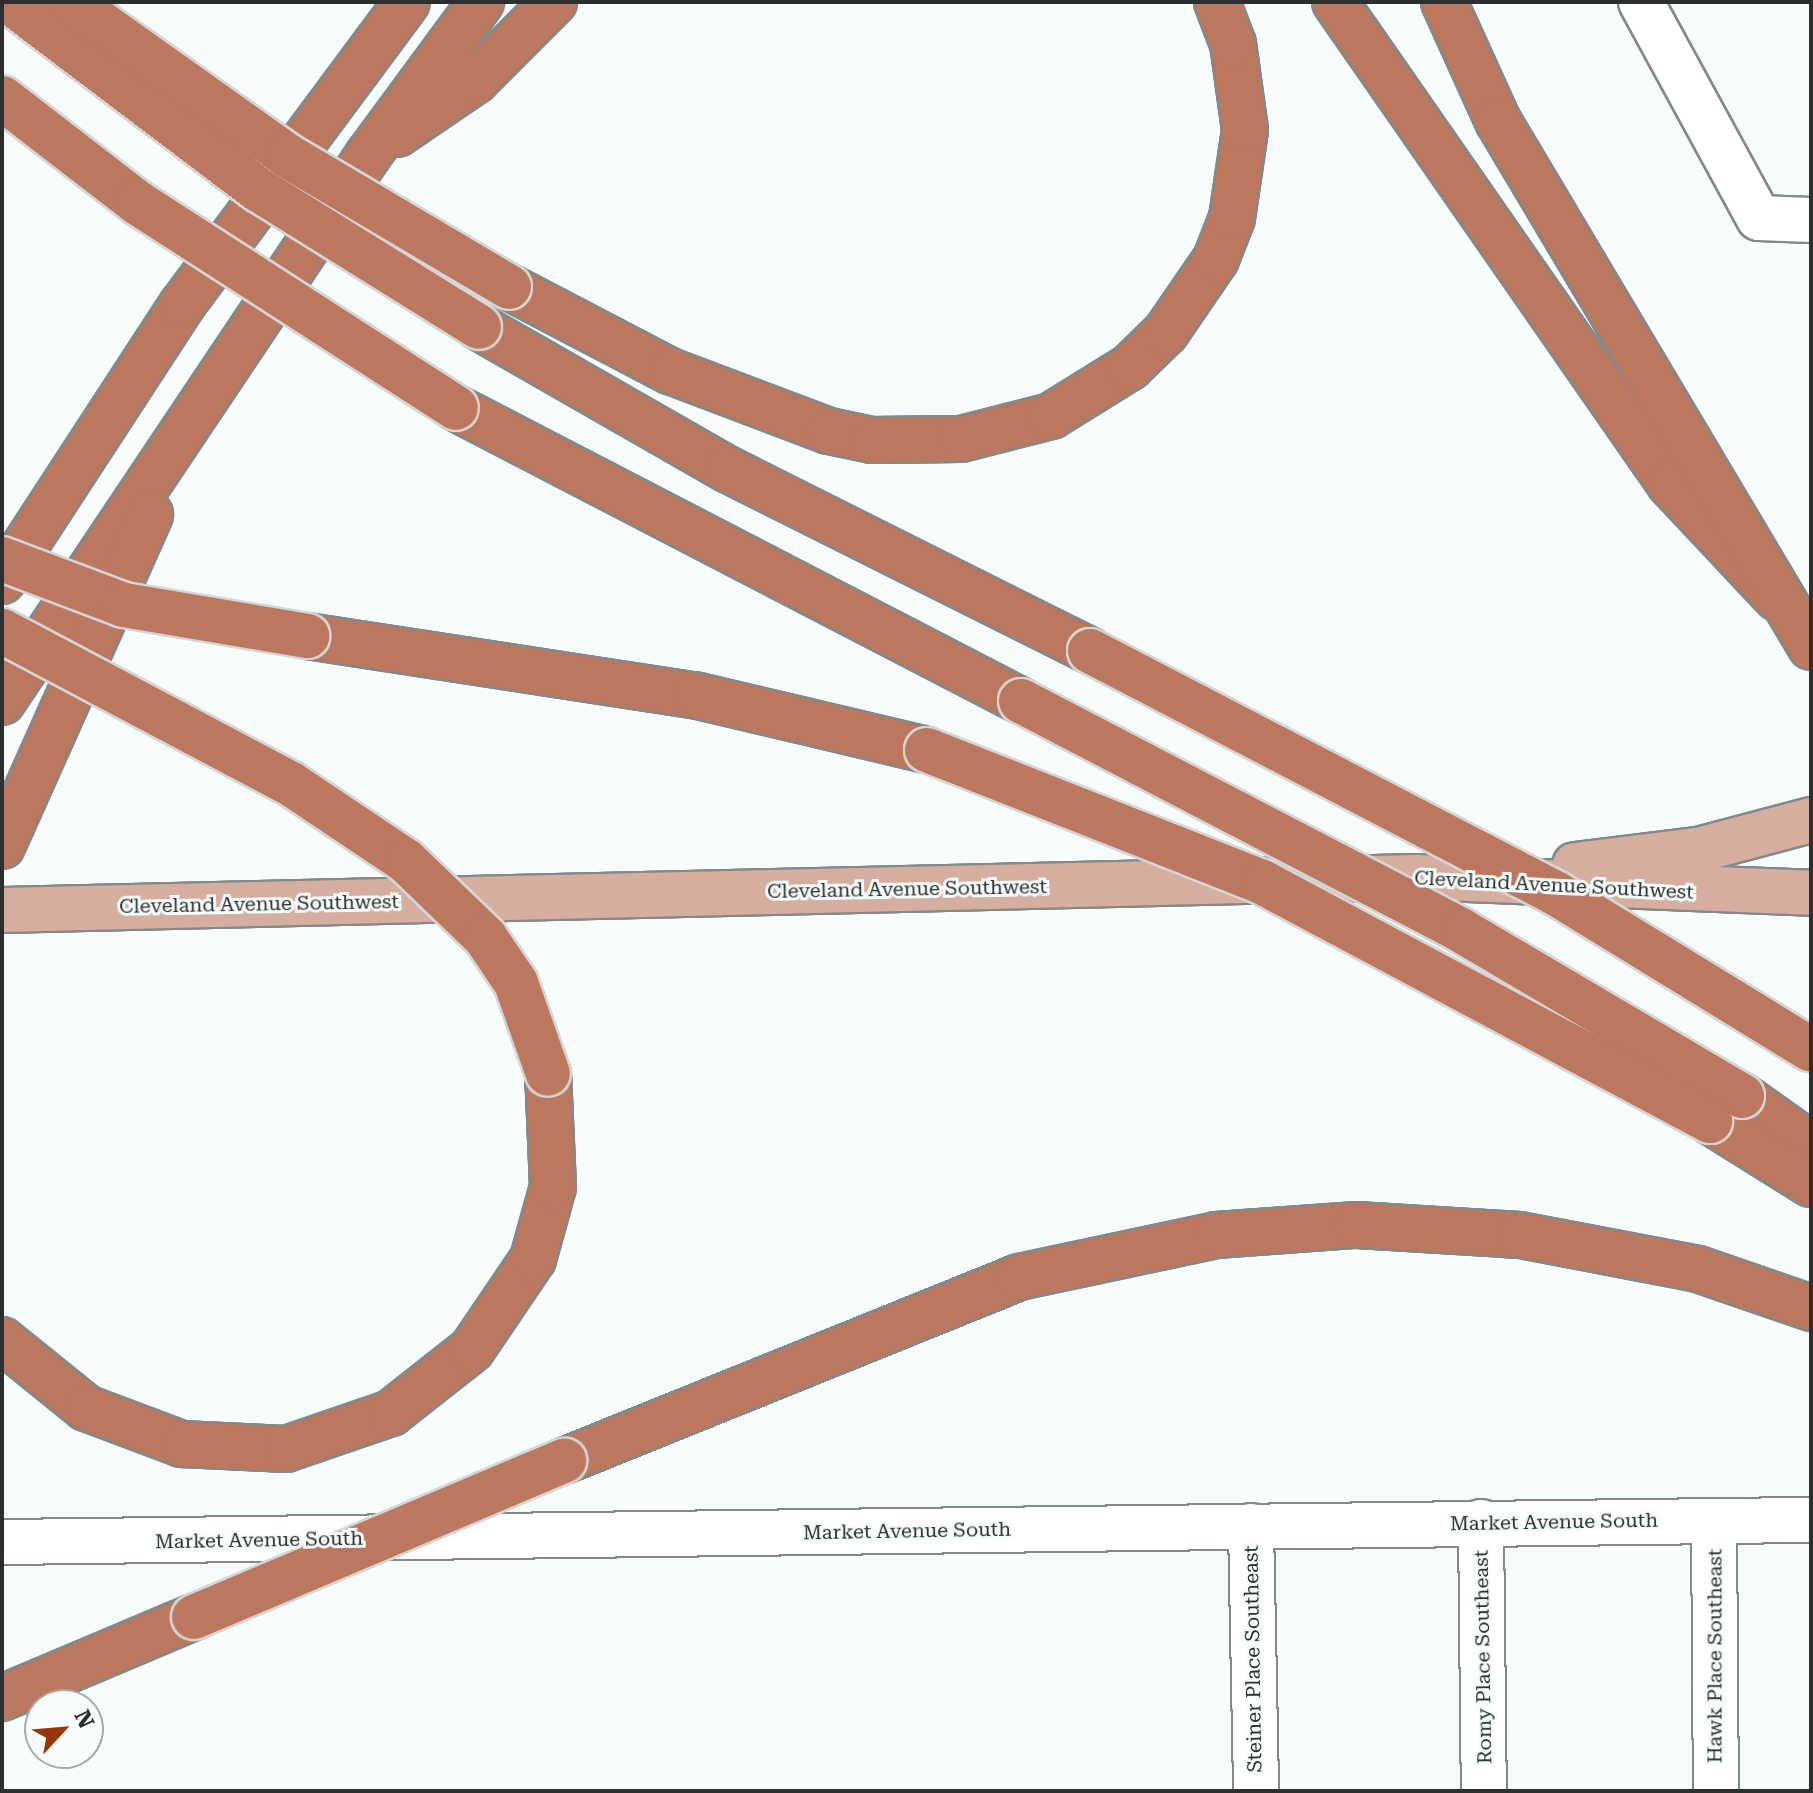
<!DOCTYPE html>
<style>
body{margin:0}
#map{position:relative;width:1813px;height:1793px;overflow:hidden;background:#f6fcfc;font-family:"Roboto Serif",serif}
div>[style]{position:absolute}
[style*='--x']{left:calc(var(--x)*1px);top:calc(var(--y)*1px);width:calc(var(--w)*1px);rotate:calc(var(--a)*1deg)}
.roads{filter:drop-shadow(2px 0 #838889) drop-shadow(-2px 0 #838889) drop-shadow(0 2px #838889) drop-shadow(0 -2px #838889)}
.minor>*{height:44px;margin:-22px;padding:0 22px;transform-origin:22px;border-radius:22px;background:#fff}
.major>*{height:44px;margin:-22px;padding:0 22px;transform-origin:22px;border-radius:22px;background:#d6ae9f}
.highway>*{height:44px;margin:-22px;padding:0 22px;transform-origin:22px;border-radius:22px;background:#bb785f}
.bridges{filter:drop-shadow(2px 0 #d5d5d5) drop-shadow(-2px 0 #d5d5d5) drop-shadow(0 2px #d5d5d5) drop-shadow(0 -2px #d5d5d5)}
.highway-bridge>*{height:44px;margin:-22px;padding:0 22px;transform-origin:22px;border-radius:22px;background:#bb785f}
span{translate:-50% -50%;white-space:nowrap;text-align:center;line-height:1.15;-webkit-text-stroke:6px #f6fcfc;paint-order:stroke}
.street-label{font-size:20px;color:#2c2f2f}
.frame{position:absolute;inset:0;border:4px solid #2c2f2f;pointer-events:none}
.north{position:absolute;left:24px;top:1689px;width:80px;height:80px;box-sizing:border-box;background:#f6fcfc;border:2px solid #a5aaaa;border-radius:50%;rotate:64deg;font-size:22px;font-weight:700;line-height:32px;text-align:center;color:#2c2f2f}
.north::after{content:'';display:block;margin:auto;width:28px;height:36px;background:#9a3505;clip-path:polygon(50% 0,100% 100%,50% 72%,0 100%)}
</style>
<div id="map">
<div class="roads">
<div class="minor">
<i style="--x:1641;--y:2;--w:246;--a:61.4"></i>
<i style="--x:1759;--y:218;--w:52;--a:2.2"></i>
<i style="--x:1714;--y:1521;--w:270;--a:89.6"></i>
<i style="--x:1481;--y:1522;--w:269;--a:89.4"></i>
<i style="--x:1251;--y:1526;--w:265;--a:88.9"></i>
<i style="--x:2;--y:1542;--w:1809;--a:-0.7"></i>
</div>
<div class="major">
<i style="--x:1575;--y:865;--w:124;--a:-7"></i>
<i style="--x:1698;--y:850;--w:117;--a:-14.9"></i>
<i style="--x:2;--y:910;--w:1414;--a:-1.34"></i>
<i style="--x:1416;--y:877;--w:395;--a:2.3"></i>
</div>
<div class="highway">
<i style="--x:1335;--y:2;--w:587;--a:55.2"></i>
<i style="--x:1670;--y:484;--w:156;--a:46.8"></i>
<i style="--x:1444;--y:2;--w:131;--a:65.6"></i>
<i style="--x:1498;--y:121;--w:612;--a:59.24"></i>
<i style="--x:397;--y:134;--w:94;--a:-34.2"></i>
<i style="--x:475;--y:81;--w:112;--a:-45"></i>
<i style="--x:509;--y:287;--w:182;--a:27.6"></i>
<i style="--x:670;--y:371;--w:170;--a:20.7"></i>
<i style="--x:829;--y:431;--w:44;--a:11.8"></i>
<i style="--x:872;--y:440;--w:89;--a:-0.6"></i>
<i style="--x:961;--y:439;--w:93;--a:-14.3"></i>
<i style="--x:1051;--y:416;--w:93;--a:-31.8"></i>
<i style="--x:1130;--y:367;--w:50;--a:-44.2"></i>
<i style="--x:1166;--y:332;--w:88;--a:-55.6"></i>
<i style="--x:1216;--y:259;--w:44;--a:-68.7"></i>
<i style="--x:1232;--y:218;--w:89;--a:-81.6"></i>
<i style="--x:1245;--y:130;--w:87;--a:-97.9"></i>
<i style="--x:1233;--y:44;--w:45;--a:-110.9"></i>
<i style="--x:479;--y:327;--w:286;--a:29.8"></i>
<i style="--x:727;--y:469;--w:406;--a:26.6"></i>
<i style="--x:456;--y:408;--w:636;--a:27.41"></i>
<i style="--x:2;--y:581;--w:330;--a:-56.9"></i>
<i style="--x:182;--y:305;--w:377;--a:-53.4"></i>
<i style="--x:307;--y:636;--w:391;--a:8.7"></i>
<i style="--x:694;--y:695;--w:239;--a:13.3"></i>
<i style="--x:2;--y:702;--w:660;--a:-56.19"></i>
<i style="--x:369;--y:154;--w:189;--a:-53.6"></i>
<i style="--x:2;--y:846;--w:363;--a:-65.9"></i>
<i style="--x:1742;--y:1096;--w:85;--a:35.4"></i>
<i style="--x:1710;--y:1121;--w:119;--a:32"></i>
<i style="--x:2;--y:1340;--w:108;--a:39"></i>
<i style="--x:86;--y:1408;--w:103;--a:20.6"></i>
<i style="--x:182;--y:1444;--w:104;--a:2.8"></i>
<i style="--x:286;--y:1449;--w:111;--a:-18.9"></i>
<i style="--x:391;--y:1413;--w:103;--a:-38.3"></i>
<i style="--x:472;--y:1349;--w:109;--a:-55.9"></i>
<i style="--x:533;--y:1259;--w:75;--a:-74.5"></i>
<i style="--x:553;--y:1187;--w:113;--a:-92.5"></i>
<i style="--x:564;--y:1461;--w:491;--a:-22"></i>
<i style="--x:1019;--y:1277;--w:201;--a:-12"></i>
<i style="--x:1216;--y:1235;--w:141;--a:-4.1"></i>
<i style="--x:1357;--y:1225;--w:163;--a:3.5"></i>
<i style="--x:1520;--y:1235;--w:181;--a:10.8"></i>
<i style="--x:1698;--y:1269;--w:120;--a:19"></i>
<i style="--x:2;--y:1698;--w:208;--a:-22.9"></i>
</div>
</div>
<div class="bridges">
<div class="highway-bridge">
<i style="--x:10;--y:2;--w:312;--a:37.1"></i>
<i style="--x:259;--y:190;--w:259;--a:31.9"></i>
<i style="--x:71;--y:2;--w:264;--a:35.4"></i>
<i style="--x:286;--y:155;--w:259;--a:30.6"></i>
<i style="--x:2;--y:98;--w:172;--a:37.7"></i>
<i style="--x:138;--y:203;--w:378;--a:32.8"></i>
<i style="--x:2;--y:559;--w:130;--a:20.7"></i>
<i style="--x:124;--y:605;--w:186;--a:9.6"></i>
<i style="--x:2;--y:631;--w:327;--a:27.9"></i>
<i style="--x:291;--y:784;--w:138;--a:33.8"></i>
<i style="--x:406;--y:861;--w:110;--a:43.9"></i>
<i style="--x:485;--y:937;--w:55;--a:56"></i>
<i style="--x:516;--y:983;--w:96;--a:70.6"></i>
<i style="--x:1090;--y:651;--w:526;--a:27.49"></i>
<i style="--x:1557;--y:894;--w:297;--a:31.5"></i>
<i style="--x:1021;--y:701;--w:497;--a:27.5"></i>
<i style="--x:1462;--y:931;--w:325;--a:30.5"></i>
<i style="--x:927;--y:750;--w:360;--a:21.5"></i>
<i style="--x:1262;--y:882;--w:508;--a:28.08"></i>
<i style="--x:194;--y:1617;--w:402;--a:-22.9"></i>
</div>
</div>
<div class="street-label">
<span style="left:1554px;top:885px;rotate:3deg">Cleveland Avenue Southwest</span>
<span style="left:907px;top:889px;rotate:-1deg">Cleveland Avenue Southwest</span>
<span style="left:259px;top:904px;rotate:-1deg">Cleveland Avenue Southwest</span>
<span style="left:1554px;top:1522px;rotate:-1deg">Market Avenue South</span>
<span style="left:907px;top:1531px;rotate:-1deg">Market Avenue South</span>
<span style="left:259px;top:1540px;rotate:-1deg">Market Avenue South</span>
<span style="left:1715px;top:1656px;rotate:-90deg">Hawk Place Southeast</span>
<span style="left:1483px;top:1657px;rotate:-91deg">Romy Place Southeast</span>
<span style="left:1253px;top:1659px;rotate:-91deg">Steiner Place Southeast</span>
</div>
<div class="frame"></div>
<div class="north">N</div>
</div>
